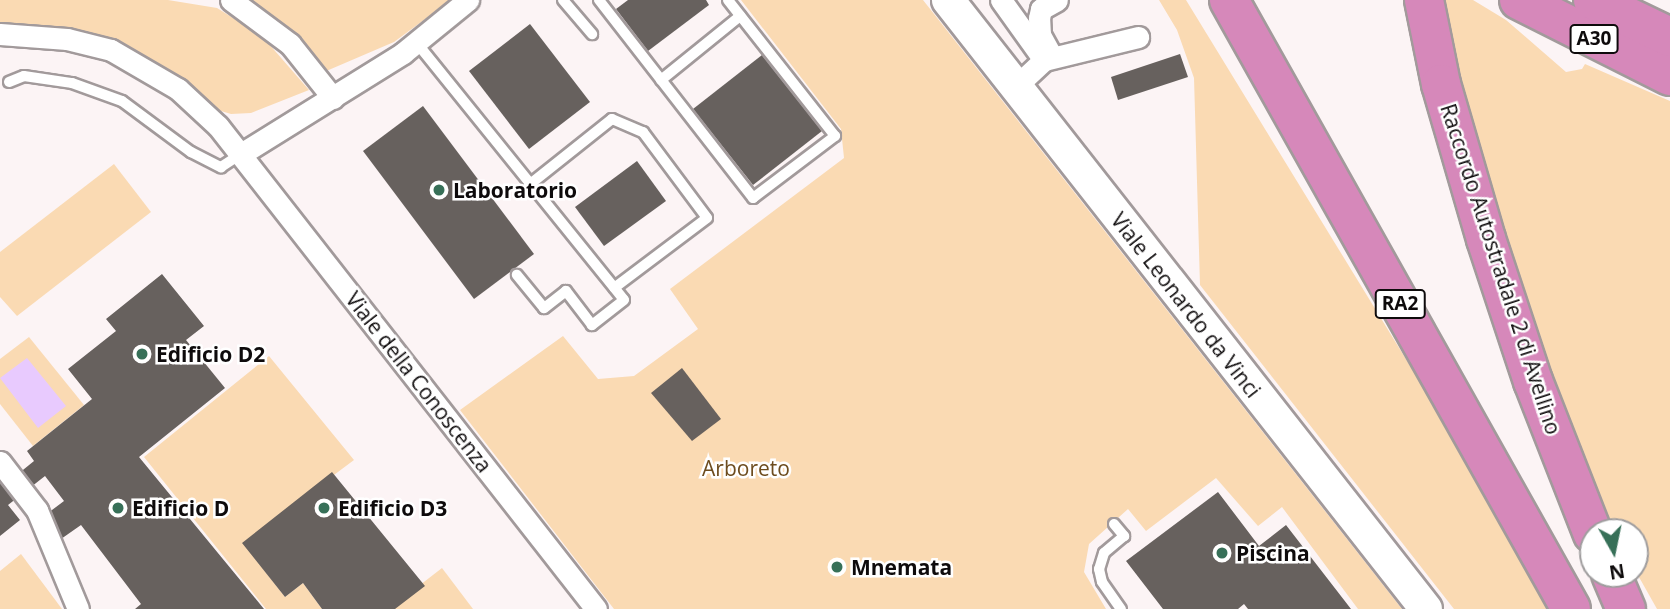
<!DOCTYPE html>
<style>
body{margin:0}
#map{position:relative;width:1670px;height:609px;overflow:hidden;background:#fcf4f5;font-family:"Open Sans",sans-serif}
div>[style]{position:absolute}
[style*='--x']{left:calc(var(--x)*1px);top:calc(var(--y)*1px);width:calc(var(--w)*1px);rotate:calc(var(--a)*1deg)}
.green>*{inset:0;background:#fadab3}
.water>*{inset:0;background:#e8cafe}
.building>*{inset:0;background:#67615e}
.roads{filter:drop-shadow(2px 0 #a29a9b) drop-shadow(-2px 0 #a29a9b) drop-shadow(0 2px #a29a9b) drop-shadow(0 -2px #a29a9b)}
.lane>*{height:10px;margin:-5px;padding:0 5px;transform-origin:5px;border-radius:5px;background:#fff}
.street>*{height:21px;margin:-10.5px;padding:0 10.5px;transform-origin:10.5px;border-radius:10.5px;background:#fff}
.secondary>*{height:32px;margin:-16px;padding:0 16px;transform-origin:16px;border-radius:16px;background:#fff}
.highway>*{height:38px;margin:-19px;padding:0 19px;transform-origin:19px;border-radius:19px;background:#d688ba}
.dots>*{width:19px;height:19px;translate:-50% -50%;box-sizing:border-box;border:4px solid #fff;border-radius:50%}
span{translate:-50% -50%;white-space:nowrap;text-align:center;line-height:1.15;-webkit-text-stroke:5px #fff;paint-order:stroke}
.shield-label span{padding:2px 5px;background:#fff;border:2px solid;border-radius:5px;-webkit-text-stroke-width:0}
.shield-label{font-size:19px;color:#0e0b0c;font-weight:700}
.poi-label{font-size:21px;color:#0e0b0c;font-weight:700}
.left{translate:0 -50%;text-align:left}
.street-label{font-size:21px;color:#0e0b0c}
.park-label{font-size:21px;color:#6d4c1e}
.north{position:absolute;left:1579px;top:518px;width:70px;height:70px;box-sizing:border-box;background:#fff;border:2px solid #9f9d9e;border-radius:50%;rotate:171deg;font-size:19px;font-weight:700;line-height:28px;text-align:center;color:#0e0b0c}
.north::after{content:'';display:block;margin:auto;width:24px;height:32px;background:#377058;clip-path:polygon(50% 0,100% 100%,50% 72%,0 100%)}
</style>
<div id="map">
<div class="green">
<i style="clip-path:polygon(0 0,168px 0,217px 8px,262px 36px,309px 90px,251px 113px,231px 114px,211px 108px,177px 80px,0 26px)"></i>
<i style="clip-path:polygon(247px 0,451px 0,394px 42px,324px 72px,275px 19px)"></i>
<i style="clip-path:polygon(741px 0,923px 0,1402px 609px,1358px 609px,1282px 507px,1258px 526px,1216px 478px,1146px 531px,1128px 509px,1089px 544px,1084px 572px,1106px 609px,614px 609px,460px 410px,563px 336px,598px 379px,634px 376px,698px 329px,670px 289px,844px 158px,841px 129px)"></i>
<i style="clip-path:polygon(1159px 0,1186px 0,1559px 609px,1454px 609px,1200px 285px,1194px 78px,1177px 30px)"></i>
<i style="clip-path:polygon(1444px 0,1473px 0,1506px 20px,1566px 72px,1582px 69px,1585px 64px,1670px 101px,1670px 609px,1657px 609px,1635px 570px,1635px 532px,1611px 532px,1545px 361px,1482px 161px,1446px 25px)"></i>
<i style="clip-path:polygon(114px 164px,151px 212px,17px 316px,0 297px,0 252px)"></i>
<i style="clip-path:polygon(29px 337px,84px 405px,33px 446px,0 404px,0 359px)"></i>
<i style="clip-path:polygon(269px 356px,354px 460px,243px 543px,285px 597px,303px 583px,322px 609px,266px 609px,144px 457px)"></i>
<i style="clip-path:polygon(21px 554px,62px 609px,0 609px,0 571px)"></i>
<i style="clip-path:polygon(442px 568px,473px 609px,389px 609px)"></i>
</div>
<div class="water">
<i style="clip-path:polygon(27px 358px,66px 406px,38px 428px,0 378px)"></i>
</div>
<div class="building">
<i style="clip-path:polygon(628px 0,706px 0,709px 5px,648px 51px,616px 9px)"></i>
<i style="clip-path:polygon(530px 24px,590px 102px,529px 149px,469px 71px)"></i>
<i style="clip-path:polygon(1180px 54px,1188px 77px,1118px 100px,1111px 77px)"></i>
<i style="clip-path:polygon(762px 55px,822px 131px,753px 185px,693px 109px)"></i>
<i style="clip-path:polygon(423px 106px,534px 254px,474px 299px,363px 151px)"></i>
<i style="clip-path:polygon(637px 161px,666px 201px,604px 246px,575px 207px)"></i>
<i style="clip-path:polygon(162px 274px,204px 326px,186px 340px,225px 388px,139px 457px,264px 609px,135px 609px,141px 604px,81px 525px,61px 539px,44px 516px,64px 501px,45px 476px,8px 505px,20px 520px,0 536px,0 450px,18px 474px,34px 461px,27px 451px,92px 399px,68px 369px,116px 331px,106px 319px)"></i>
<i style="clip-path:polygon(682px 368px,721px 419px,692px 441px,651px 393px)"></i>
<i style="clip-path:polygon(332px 472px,425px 586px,395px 609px,322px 609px,303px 583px,285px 597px,242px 543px)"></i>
<i style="clip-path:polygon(1218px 492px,1259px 546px,1286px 525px,1351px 609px,1248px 609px,1244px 604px,1238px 609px,1163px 609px,1126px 561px)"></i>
</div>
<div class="roads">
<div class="lane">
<i style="--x:563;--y:0;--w:45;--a:49.5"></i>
<i style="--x:599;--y:0;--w:251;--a:52.1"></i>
<i style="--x:753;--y:198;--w:103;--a:-37.1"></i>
<i style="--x:835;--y:136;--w:173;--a:-128.2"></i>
<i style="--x:416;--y:42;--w:331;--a:51.1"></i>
<i style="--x:624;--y:300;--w:41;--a:142"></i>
<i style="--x:592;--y:325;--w:43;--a:-127.4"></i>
<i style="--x:566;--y:291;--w:28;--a:142"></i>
<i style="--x:544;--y:308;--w:43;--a:-129.3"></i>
<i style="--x:661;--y:80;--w:102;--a:-39"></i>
<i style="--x:9;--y:82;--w:16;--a:-22"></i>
<i style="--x:24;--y:76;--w:49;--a:8.3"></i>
<i style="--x:72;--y:83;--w:53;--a:19.8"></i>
<i style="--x:122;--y:101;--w:86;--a:36.5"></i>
<i style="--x:191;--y:152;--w:34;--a:27"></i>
<i style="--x:221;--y:167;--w:24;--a:-33"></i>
<i style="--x:529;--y:185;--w:106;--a:-38.5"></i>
<i style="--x:612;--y:119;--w:34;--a:23"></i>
<i style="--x:643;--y:132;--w:107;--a:53.3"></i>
<i style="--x:707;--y:218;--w:116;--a:143"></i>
<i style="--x:1114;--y:524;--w:16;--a:50"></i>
<i style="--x:1124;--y:536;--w:26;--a:140"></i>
<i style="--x:1104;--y:553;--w:17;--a:107"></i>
<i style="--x:1099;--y:569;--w:13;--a:77"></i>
<i style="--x:1102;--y:582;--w:33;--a:55"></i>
</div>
<div class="street">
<i style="--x:231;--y:0;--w:74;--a:36.7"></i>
<i style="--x:290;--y:44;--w:69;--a:51.5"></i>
<i style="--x:1001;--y:0;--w:74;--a:54.4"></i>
<i style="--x:1044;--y:60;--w:37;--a:137"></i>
<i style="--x:0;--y:34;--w:67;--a:4.3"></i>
<i style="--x:67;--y:39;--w:45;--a:14"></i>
<i style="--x:111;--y:50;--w:78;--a:30.2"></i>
<i style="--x:178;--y:89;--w:54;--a:42.8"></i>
<i style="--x:218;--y:126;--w:613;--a:51.95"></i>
<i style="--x:1050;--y:53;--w:21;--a:-119"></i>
<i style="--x:1040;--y:35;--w:17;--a:-93"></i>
<i style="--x:1039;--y:18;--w:9;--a:-77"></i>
<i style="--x:1041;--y:9;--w:18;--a:-29"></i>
<i style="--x:1044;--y:60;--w:97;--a:-13.7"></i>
<i style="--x:241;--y:154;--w:191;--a:-31.9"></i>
<i style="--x:403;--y:53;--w:84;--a:-39.2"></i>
<i style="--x:0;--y:462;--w:61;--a:52.4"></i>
<i style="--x:37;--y:510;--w:107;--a:67.5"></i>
</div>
<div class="secondary">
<i style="--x:948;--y:0;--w:774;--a:51.87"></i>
</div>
<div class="highway">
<i style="--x:1229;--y:0;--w:698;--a:60.68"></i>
<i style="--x:1424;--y:0;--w:86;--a:78.6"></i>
<i style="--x:1441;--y:84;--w:161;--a:73.8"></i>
<i style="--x:1486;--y:239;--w:150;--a:71.7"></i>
<i style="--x:1533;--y:381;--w:164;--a:68.6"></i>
<i style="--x:1519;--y:0;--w:169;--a:26.7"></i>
<i style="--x:1593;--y:0;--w:85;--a:25.7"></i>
<i style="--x:1611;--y:574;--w:38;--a:67"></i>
</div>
</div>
<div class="dots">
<i style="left:439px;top:190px;background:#377058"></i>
<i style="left:142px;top:354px;background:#377058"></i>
<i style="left:118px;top:508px;background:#377058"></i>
<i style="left:324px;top:508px;background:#377058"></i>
<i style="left:1222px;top:553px;background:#377058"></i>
<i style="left:837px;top:567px;background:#377058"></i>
</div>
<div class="shield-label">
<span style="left:1594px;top:39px">A30</span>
<span style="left:1400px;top:304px">RA2</span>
</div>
<div class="poi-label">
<span class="left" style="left:453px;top:190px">Laboratorio</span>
<span class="left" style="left:156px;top:354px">Edificio D2</span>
<span class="left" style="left:132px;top:508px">Edificio D</span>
<span class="left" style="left:338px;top:508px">Edificio D3</span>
<span class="left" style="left:1236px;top:553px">Piscina</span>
<span class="left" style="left:851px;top:567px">Mnemata</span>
</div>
<div class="street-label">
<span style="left:1501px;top:269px;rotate:72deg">Raccordo Autostradale 2 di Avellino</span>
<span style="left:1186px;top:305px;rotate:52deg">Viale Leonardo da Vinci</span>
<span style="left:419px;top:382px;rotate:52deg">Viale della Conoscenza</span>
</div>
<div class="park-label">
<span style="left:746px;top:468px">Arboreto</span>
</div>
<div class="north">N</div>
</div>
